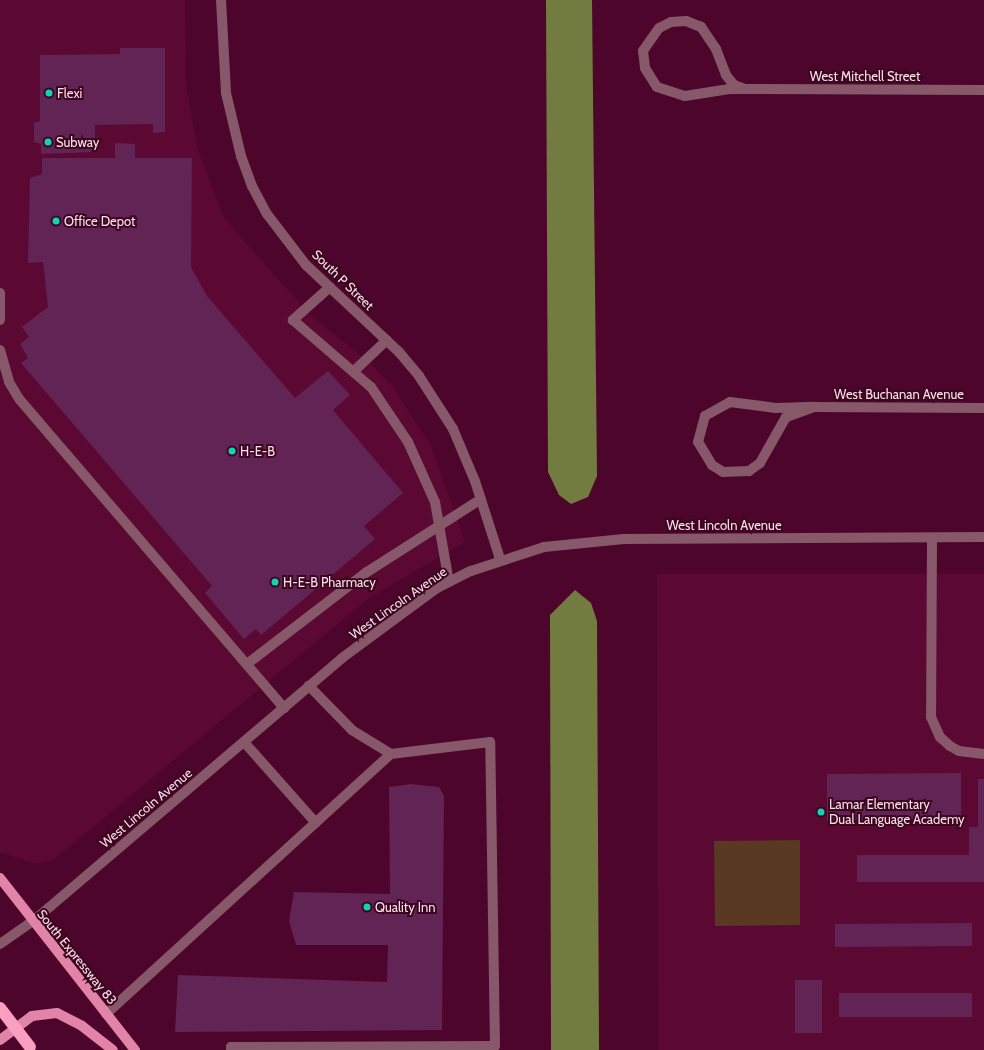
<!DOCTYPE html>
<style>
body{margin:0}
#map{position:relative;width:984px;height:1050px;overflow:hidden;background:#4e052b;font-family:Cabin,sans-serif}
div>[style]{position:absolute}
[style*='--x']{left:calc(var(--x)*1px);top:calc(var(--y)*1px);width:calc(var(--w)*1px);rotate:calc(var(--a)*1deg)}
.built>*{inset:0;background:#5b0833}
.green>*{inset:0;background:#593922}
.water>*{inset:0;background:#737c40}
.building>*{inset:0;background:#612454}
.service>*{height:10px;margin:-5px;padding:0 5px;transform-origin:5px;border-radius:5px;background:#865869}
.minor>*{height:10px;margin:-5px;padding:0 5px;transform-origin:5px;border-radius:5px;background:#865869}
.tertiary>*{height:10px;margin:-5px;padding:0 5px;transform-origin:5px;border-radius:5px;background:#865869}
.primary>*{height:10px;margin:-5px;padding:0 5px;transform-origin:5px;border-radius:5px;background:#e284a8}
.motorway-bridge>*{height:12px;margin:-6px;padding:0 6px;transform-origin:6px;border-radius:6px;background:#fa9fc0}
.dots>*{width:11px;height:11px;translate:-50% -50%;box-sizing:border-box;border:2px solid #3c0621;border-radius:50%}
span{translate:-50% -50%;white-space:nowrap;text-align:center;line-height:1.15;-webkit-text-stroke:4px #3c0621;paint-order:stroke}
.street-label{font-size:13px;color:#fce0e9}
.poi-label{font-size:13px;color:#fce0e9}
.left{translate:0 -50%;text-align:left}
</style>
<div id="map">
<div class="built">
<i style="clip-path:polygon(0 0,185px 0,186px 84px,197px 147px,224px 218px,309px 314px,372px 365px,392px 386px,431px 446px,465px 542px,369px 598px,53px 860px,35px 864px,0 852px)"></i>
<i style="clip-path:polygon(657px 574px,984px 574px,984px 1050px,658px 1050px)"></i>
</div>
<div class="green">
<i style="clip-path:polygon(800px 840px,800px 925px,715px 926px,714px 841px)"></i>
</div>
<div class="water">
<i style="clip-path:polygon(546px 0,592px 0,597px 476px,588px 497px,571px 504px,559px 495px,548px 472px)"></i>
<i style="clip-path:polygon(575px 590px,591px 603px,597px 621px,599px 1050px,551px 1050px,550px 615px)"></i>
</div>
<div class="building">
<i style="clip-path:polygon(120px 48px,165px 48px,165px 132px,153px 133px,153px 124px,95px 125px,95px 152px,41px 154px,41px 144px,34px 142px,34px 123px,40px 121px,40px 55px,120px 54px)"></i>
<i style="clip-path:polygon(115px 143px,135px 144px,135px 158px,192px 158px,191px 267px,207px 296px,295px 398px,328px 371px,350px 395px,333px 410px,403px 493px,364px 526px,375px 539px,261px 635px,256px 629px,244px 639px,205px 593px,212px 586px,21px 363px,28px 358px,20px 344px,29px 337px,22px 327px,48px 307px,43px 262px,28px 263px,30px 178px,42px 174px,42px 158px,115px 158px)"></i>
<i style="clip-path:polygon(961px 773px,961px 820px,827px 820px,827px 774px)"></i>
<i style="clip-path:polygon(978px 779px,984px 779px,984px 882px,857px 882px,857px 855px,969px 855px,969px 827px,978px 827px)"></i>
<i style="clip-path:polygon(411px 784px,439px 787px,444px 796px,442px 1030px,175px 1032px,178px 975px,387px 982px,388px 945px,296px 945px,289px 921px,294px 892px,390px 894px,389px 787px)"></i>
<i style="clip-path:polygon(972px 923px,972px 946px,835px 947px,835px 924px)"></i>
<i style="clip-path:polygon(795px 980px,822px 980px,822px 1033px,795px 1033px)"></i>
<i style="clip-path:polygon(839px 993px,972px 993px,972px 1017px,839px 1017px)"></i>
</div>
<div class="service">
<i style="--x:330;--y:287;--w:50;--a:138.3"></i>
<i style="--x:293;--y:320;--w:103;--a:40.7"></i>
<i style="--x:371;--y:387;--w:66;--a:56.1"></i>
<i style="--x:408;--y:442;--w:66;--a:65.8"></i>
<i style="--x:435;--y:502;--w:81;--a:80.1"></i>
<i style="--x:0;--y:293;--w:27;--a:90"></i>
<i style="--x:0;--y:350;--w:33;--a:74"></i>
<i style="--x:9;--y:382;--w:21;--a:59"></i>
<i style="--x:20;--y:400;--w:406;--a:49.4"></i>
<i style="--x:354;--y:371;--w:45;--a:-43.2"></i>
<i style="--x:932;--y:538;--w:179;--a:90.3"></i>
<i style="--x:931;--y:717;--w:22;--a:66"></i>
<i style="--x:940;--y:737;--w:13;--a:42"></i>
<i style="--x:950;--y:746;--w:10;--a:29"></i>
<i style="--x:959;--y:751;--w:25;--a:7"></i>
<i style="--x:247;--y:664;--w:151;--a:-37.5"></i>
<i style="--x:367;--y:572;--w:135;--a:-32.6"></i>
<i style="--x:244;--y:742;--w:108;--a:48.4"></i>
<i style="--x:106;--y:1014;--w:386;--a:-42.4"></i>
<i style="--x:391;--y:754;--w:46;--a:-148.4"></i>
<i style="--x:352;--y:730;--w:62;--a:-134.3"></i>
<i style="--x:231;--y:1050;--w:3;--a:-90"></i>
<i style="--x:231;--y:1047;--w:264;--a:-0.2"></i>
<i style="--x:495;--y:1046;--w:304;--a:-90.9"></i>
<i style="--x:490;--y:742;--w:100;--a:173.1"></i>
</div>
<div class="minor">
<i style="--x:745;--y:89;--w:12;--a:-160"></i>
<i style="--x:734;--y:85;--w:13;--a:-129"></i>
<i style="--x:726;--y:75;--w:28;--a:-111"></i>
<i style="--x:716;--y:49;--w:27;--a:-124"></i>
<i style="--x:701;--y:27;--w:16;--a:-158"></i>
<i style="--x:686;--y:21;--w:15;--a:176"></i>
<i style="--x:671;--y:22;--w:13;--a:153"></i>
<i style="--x:659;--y:28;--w:28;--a:125"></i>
<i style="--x:643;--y:51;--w:17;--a:83"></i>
<i style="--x:645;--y:68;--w:22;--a:58"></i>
<i style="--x:657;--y:87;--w:29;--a:18"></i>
<i style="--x:685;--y:96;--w:45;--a:-9"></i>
<i style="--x:729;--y:89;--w:255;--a:0.2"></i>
<i style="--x:814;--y:407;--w:30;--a:160"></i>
<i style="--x:786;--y:417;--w:53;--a:119.5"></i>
<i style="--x:760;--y:463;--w:14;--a:144"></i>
<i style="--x:749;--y:471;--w:26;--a:178"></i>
<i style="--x:723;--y:472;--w:13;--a:-148"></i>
<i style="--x:712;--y:465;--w:27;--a:-121"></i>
<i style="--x:698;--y:442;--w:27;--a:-75"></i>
<i style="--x:705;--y:416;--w:29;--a:-29"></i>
<i style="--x:730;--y:402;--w:46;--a:7.4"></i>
<i style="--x:776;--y:408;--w:38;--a:-2"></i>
<i style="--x:814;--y:407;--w:170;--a:0.3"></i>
</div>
<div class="tertiary">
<i style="--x:221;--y:0;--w:93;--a:86.9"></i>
<i style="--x:226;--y:93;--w:65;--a:76.6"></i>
<i style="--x:241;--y:156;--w:32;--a:70"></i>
<i style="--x:252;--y:186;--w:32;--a:62"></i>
<i style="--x:267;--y:214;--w:64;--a:52.6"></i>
<i style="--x:306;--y:265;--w:127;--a:43.1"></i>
<i style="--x:399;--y:352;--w:31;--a:50"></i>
<i style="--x:419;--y:376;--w:63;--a:57.3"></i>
<i style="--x:453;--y:429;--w:56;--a:67.1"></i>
<i style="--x:475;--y:481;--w:82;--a:72.2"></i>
<i style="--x:0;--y:944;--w:39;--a:-35"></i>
<i style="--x:32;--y:922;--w:407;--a:-40.4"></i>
<i style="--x:342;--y:658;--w:118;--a:-36.4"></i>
<i style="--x:437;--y:588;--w:38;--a:-27"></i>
<i style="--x:471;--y:571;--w:77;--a:-18.2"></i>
<i style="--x:544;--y:547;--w:80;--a:-5.7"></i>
<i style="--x:624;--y:539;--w:360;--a:-0.3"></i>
</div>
<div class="primary">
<i style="--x:0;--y:878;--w:219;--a:51.9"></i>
<i style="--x:0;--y:1040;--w:40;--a:-37"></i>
<i style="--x:32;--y:1016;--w:25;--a:-7"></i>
<i style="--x:57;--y:1013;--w:28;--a:27"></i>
<i style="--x:82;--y:1026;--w:39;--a:38"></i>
</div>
<div class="motorway-bridge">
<i style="--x:0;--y:1008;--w:49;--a:52.4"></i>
</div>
<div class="dots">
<i style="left:49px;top:93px;background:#10d5b4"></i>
<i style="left:48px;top:142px;background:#10d5b4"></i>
<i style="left:56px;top:221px;background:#10d5b4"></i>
<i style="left:232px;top:451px;background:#10d5b4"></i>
<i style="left:275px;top:582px;background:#10d5b4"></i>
<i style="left:821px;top:812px;background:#10d5b4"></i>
<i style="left:367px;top:907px;background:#10d5b4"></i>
</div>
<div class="street-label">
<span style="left:865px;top:76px">West Mitchell Street</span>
<span style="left:343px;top:280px;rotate:44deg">South P Street</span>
<span style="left:899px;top:394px">West Buchanan Avenue</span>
<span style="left:724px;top:525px">West Lincoln Avenue</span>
<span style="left:398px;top:603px;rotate:-35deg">West Lincoln Avenue</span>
<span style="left:146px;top:808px;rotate:-40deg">West Lincoln Avenue</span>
<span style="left:77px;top:957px;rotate:51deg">South Expressway 83</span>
</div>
<div class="poi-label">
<span class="left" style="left:57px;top:93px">Flexi</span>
<span class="left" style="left:56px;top:142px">Subway</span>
<span class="left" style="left:64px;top:221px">Office Depot</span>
<span class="left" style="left:240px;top:451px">H-E-B</span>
<span class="left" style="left:283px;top:582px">H-E-B Pharmacy</span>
<span class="left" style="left:829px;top:812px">Lamar Elementary<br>Dual Language Academy</span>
<span class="left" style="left:375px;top:907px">Quality Inn</span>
</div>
</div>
